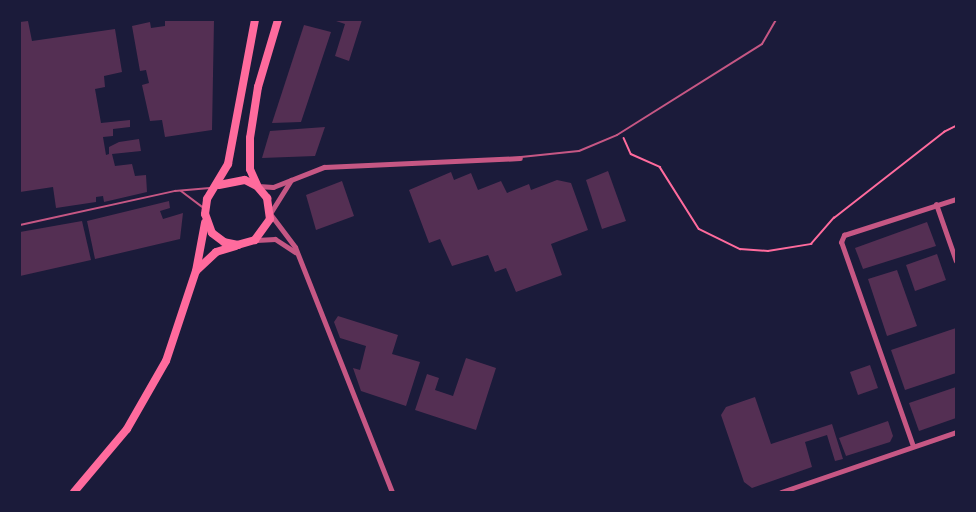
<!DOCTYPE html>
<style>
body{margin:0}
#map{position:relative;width:976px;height:512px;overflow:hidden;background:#1b1b3a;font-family:Manrope,sans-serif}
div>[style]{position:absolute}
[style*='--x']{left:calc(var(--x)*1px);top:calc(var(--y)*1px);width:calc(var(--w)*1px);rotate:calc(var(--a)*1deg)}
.building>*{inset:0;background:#542f53}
.path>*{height:1.5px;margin:-0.75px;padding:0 0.75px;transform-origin:0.75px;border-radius:0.75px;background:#ff6b9d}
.service>*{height:2px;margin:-1px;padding:0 1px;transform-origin:1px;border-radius:1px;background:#c65784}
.minor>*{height:5px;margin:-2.5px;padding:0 2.5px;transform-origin:2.5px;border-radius:2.5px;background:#c65784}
.primary>*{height:8px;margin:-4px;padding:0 4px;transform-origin:4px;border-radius:4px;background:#ff6b9d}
span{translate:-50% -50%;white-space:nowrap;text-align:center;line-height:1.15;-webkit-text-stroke:5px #1b1b3a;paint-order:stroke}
.frame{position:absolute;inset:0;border:21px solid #1b1b3a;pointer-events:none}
</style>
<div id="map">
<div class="building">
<i style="clip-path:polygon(165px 20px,214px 20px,212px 130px,165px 137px,162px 120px,150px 121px,142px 85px,149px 83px,146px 70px,140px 71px,132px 26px,150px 22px,151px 28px,165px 26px)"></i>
<i style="clip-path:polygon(333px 20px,362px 20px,349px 61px,335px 56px,345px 24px)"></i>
<i style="clip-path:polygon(28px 21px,32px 41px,115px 29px,122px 72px,104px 76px,105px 87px,95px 89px,101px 123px,130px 120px,130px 127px,113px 129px,113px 136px,103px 137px,106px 155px,109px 154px,109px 147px,119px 142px,139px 139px,141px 151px,112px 154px,115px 166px,132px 164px,135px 176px,146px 175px,147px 192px,104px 202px,103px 196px,96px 197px,96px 202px,56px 208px,53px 187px,20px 192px,20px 22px)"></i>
<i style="clip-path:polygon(304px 25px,331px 32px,301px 122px,272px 123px)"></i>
<i style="clip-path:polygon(325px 127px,315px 156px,262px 158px,270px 131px)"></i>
<i style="clip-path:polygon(608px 171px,626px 221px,602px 229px,586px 180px)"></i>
<i style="clip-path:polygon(451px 172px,454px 180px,471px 173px,478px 190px,501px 181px,507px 193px,529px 184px,531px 190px,557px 180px,571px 183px,588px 230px,551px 244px,562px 275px,516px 292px,506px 268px,495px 272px,488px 255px,452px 266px,440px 239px,429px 243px,409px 190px)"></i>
<i style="clip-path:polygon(342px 181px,354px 216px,316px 230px,306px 195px)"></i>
<i style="clip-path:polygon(169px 201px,170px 208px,160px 211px,163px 219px,183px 213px,180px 239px,95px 259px,87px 221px)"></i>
<i style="clip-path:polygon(82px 221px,91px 260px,20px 276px,20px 232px)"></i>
<i style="clip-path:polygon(927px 222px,936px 246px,863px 269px,855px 248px)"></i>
<i style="clip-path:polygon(937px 254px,946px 280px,915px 291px,906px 265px)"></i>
<i style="clip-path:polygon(897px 270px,917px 326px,887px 336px,868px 279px)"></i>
<i style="clip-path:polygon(338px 316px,398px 335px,392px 354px,420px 362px,406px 406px,361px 391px,353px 368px,360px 370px,366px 346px,340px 338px,334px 322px)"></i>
<i style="clip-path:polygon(956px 328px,956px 373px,905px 390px,891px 350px)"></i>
<i style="clip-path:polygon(466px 358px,496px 368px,476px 430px,415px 410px,427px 374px,439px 378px,435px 390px,453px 396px)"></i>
<i style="clip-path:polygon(870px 365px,878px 388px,858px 395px,850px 372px)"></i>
<i style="clip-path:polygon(956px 387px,956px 418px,919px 431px,909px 403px)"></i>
<i style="clip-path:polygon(755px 397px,771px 444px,832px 424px,843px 459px,835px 461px,827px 435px,805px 442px,812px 467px,752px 488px,744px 482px,721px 415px,726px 407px)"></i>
<i style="clip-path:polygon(888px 421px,893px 436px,890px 442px,846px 456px,839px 438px)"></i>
</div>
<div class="path">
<i style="--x:624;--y:138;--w:17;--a:66"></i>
<i style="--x:631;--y:154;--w:32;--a:24"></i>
<i style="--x:660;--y:167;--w:73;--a:57.8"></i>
<i style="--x:699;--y:229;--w:46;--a:26"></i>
<i style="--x:740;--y:249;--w:28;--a:4"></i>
<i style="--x:768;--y:251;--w:44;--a:-9.2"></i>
<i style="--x:811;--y:244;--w:35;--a:-49"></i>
<i style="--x:834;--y:218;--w:140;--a:-38"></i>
<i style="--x:944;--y:132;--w:13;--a:-27"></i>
</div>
<div class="service">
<i style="--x:58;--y:20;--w:23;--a:0"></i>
<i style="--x:521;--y:157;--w:58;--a:-5.9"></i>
<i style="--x:579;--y:151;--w:41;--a:-22.8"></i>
<i style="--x:617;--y:135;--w:171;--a:-32.1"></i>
<i style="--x:762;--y:44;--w:28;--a:-60"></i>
<i style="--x:181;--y:191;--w:26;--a:37"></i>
<i style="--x:20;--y:225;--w:159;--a:-12.4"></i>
<i style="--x:175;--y:191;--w:35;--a:-5"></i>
</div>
<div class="minor">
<i style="--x:258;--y:186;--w:15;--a:4"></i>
<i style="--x:273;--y:187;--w:55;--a:-21.4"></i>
<i style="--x:324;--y:167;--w:196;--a:-2.6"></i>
<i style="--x:936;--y:204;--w:60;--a:70.7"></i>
<i style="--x:271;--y:212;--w:38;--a:-58"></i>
<i style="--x:271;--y:215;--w:40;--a:53"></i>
<i style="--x:295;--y:247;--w:264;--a:68.4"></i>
<i style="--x:256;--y:240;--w:19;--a:-3"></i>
<i style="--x:275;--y:239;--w:24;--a:33"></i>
<i style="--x:913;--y:446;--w:216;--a:-109.4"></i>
<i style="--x:841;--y:242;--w:8;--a:-67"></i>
<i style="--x:844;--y:235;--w:118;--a:-17.8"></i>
<i style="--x:781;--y:492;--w:185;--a:-18.9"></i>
</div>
<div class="primary">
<i style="--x:219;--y:185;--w:26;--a:-11"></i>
<i style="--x:245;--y:180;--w:13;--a:27"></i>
<i style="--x:257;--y:186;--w:16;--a:50"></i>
<i style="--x:267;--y:198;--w:21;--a:82"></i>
<i style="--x:270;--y:219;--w:26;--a:126"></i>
<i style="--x:255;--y:240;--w:18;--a:164"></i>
<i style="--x:238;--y:245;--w:14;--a:-168"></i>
<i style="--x:224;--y:242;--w:15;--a:-143"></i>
<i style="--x:212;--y:233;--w:20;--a:-110"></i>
<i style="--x:205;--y:214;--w:15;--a:-82"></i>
<i style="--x:207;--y:199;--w:41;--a:-59"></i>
<i style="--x:228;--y:164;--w:147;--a:-79.4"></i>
<i style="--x:257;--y:185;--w:17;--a:-114"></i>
<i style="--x:250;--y:169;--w:31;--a:-90"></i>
<i style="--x:250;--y:138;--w:52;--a:-81.1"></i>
<i style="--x:258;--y:87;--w:70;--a:-73.4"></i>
<i style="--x:197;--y:270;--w:26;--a:-43"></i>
<i style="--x:216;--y:252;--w:21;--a:-17"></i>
<i style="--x:74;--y:492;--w:82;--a:-49.9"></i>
<i style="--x:127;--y:429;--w:78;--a:-60.2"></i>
<i style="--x:166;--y:361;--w:95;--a:-71.6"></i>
<i style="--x:196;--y:271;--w:49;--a:-79.4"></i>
</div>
<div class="frame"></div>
</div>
